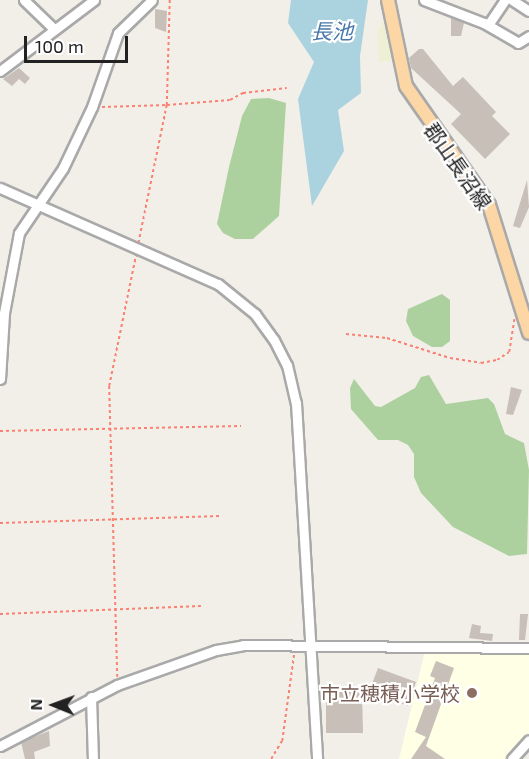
<!DOCTYPE html>
<meta charset="utf-8">
<style>
body{margin:0}
#map{position:relative;width:529px;height:759px;overflow:hidden;background:#f2efe9;font-family:"Exo 2","Noto Sans JP",sans-serif}
div>[style]{position:absolute}
[style*='--x']{left:calc(var(--x)*1px);top:calc(var(--y)*1px);width:calc(var(--w)*1px);rotate:calc(var(--a)*1deg)}
.education>*{inset:0;background:#ffffe5}
.farmland>*{inset:0;background:#eef0d5}
.forest>*{inset:0;background:#add19e}
.water>*{inset:0;background:#aad3df}
.building>*{inset:0;background:#c7bfb8}
.path>*{height:1.5px;margin-top:-0.75px;transform-origin:0;background:repeating-linear-gradient(90deg,#fa8072 0 3px,transparent 0 6px)}
.roads{filter:drop-shadow(2px 0 #a9a9a9) drop-shadow(-2px 0 #a9a9a9) drop-shadow(0 2px #a9a9a9) drop-shadow(0 -2px #a9a9a9)}
.minor>*{height:9px;margin:-4.5px;padding:0 4.5px;transform-origin:4.5px;border-radius:4.5px;background:#fff}
.major>*{height:12px;margin:-6px;padding:0 6px;transform-origin:6px;border-radius:6px;background:#fcd6a4}
.dots>*{width:16px;height:16px;translate:-50% -50%;box-sizing:border-box;border:3px solid #fff;border-radius:50%}
span{translate:-50% -50%;white-space:nowrap;text-align:center;line-height:1.15;-webkit-text-stroke:4.5px #fff;paint-order:stroke}
.street-label{font-size:20px;color:#222}
.education-label{font-size:20px;color:#785e54}
.right{translate:-100% -50%;text-align:right}
.water-label{font-size:21px;color:#4a7aab;font-style:italic}
.north{position:absolute;left:24px;top:675px;width:60px;height:60px;-webkit-text-stroke:4px #fff;paint-order:stroke;rotate:271deg;font-size:16px;font-weight:700;line-height:24px;text-align:center;color:#222}
.north::after{content:'';display:block;margin:auto;width:21px;height:27px;background:#222;clip-path:polygon(50% 0,100% 100%,50% 72%,0 100%)}
.scale{position:absolute;left:24px;top:36px;width:104px;height:27px;box-sizing:border-box;border:3px solid #222;border-top:0;padding-left:8px;font-size:18px;line-height:21px;white-space:nowrap;color:#222;-webkit-text-stroke:4px #fff;paint-order:stroke}
</style>
<div id="map">
<div class="education">
<i style="clip-path:polygon(425px 651px,529px 652px,529px 734px,506px 759px,399px 759px)"></i>
</div>
<div class="farmland">
<i style="clip-path:polygon(385px 18px,393px 61px,379px 62px,377px 32px)"></i>
</div>
<div class="forest">
<i style="clip-path:polygon(269px 98px,286px 103px,279px 216px,253px 239px,235px 239px,223px 233px,217px 224px,229px 167px,242px 116px,251px 99px)"></i>
<i style="clip-path:polygon(442px 294px,450px 300px,450px 341px,442px 347px,432px 347px,413px 336px,406px 321px,408px 309px)"></i>
<i style="clip-path:polygon(429px 375px,446px 404px,488px 398px,494px 404px,505px 434px,524px 443px,529px 470px,527px 554px,509px 556px,453px 527px,421px 493px,414px 477px,414px 454px,408px 445px,398px 440px,378px 440px,351px 409px,350px 388px,354px 379px,375px 406px,381px 407px,415px 388px,421px 377px)"></i>
</div>
<div class="water">
<i style="clip-path:polygon(291px 0,368px 0,360px 56px,361px 93px,338px 110px,344px 151px,312px 206px,298px 99px,314px 62px,288px 23px)"></i>
</div>
<div class="building">
<i style="clip-path:polygon(155px 9px,167px 11px,166px 32px,155px 28px)"></i>
<i style="clip-path:polygon(451px 18px,464px 23px,461px 36px,451px 36px)"></i>
<i style="clip-path:polygon(419px 49px,423px 49px,453px 86px,463px 77px,496px 112px,492px 116px,510px 134px,485px 159px,451px 124px,461px 114px,411px 68px,409px 58px)"></i>
<i style="clip-path:polygon(19px 68px,30px 78px,25px 84px,19px 79px,12px 86px,3px 79px)"></i>
<i style="clip-path:polygon(527px 180px,529px 207px,520px 228px,513px 226px)"></i>
<i style="clip-path:polygon(511px 387px,522px 390px,513px 415px,506px 414px)"></i>
<i style="clip-path:polygon(520px 614px,528px 614px,525px 640px,519px 640px)"></i>
<i style="clip-path:polygon(472px 624px,481px 626px,480px 633px,493px 634px,492px 641px,469px 638px)"></i>
<i style="clip-path:polygon(436px 661px,454px 668px,426px 746px,445px 759px,411px 759px,426px 737px,415px 732px,435px 678px,430px 676px)"></i>
<i style="clip-path:polygon(378px 668px,416px 682px,408px 706px,369px 692px)"></i>
<i style="clip-path:polygon(326px 692px,362px 692px,363px 733px,326px 733px)"></i>
<i style="clip-path:polygon(49px 731px,50px 746px,34px 752px,35px 759px,25px 759px,21px 742px)"></i>
</div>
<div class="path">
<i style="--x:170;--y:0;--w:105;--a:91.6"></i>
<i style="--x:167;--y:105;--w:63;--a:-4.5"></i>
<i style="--x:230;--y:100;--w:15;--a:-28"></i>
<i style="--x:243;--y:93;--w:44;--a:-6.5"></i>
<i style="--x:102;--y:107;--w:65;--a:-1.8"></i>
<i style="--x:167;--y:105;--w:140;--a:101.6"></i>
<i style="--x:346;--y:334;--w:41;--a:5.6"></i>
<i style="--x:387;--y:338;--w:66;--a:17.6"></i>
<i style="--x:450;--y:358;--w:31;--a:9"></i>
<i style="--x:481;--y:363;--w:16;--a:-11"></i>
<i style="--x:497;--y:360;--w:14;--a:-34"></i>
<i style="--x:509;--y:352;--w:33;--a:-81"></i>
<i style="--x:0;--y:431;--w:241;--a:-1.2"></i>
<i style="--x:0;--y:523;--w:220;--a:-1.8"></i>
<i style="--x:0;--y:614;--w:201;--a:-2.3"></i>
<i style="--x:117;--y:677;--w:291;--a:-91.6"></i>
<i style="--x:109;--y:386;--w:134;--a:-78.4"></i>
<i style="--x:271;--y:759;--w:21;--a:-59"></i>
<i style="--x:282;--y:741;--w:89;--a:-82.2"></i>
</div>
<div class="roads">
<div class="minor">
<i style="--x:24;--y:0;--w:42;--a:44"></i>
<i style="--x:424;--y:0;--w:64;--a:21"></i>
<i style="--x:484;--y:23;--w:39;--a:30"></i>
<i style="--x:518;--y:43;--w:13;--a:-32"></i>
<i style="--x:512;--y:0;--w:20;--a:33"></i>
<i style="--x:488;--y:25;--w:30;--a:-56"></i>
<i style="--x:0;--y:71;--w:118;--a:-37.1"></i>
<i style="--x:0;--y:188;--w:238;--a:23.8"></i>
<i style="--x:218;--y:284;--w:48;--a:39"></i>
<i style="--x:255;--y:314;--w:32;--a:54"></i>
<i style="--x:274;--y:340;--w:28;--a:63"></i>
<i style="--x:287;--y:365;--w:39;--a:77"></i>
<i style="--x:296;--y:403;--w:357;--a:86.6"></i>
<i style="--x:0;--y:379;--w:66;--a:-86.5"></i>
<i style="--x:4;--y:313;--w:81;--a:-79.4"></i>
<i style="--x:19;--y:233;--w:78;--a:-55.9"></i>
<i style="--x:63;--y:168;--w:68;--a:-64.6"></i>
<i style="--x:92;--y:107;--w:78;--a:-70.6"></i>
<i style="--x:118;--y:33;--w:47;--a:-44.1"></i>
<i style="--x:91;--y:697;--w:62;--a:88.2"></i>
<i style="--x:0;--y:746;--w:132;--a:-27.5"></i>
<i style="--x:117;--y:685;--w:105;--a:-19.5"></i>
<i style="--x:216;--y:650;--w:27;--a:-10"></i>
<i style="--x:243;--y:645;--w:286;--a:0.6"></i>
<i style="--x:512;--y:759;--w:25;--a:-48"></i>
</div>
<div class="major">
<i style="--x:388;--y:0;--w:88;--a:78.2"></i>
<i style="--x:406;--y:86;--w:145;--a:55.1"></i>
<i style="--x:489;--y:205;--w:134;--a:72.6"></i>
</div>
</div>
<div class="dots">
<i style="left:472px;top:693px;background:#8d6e63"></i>
</div>
<div class="street-label">
<span style="left:458px;top:166px;rotate:55deg">郡山長沼線</span>
</div>
<div class="education-label">
<span class="right" style="left:460px;top:693px">市立穂積小学校</span>
</div>
<div class="water-label">
<span style="left:332px;top:31px">長池</span>
</div>
<div class="north">N</div>
<div class="scale">100 m</div>
</div>
